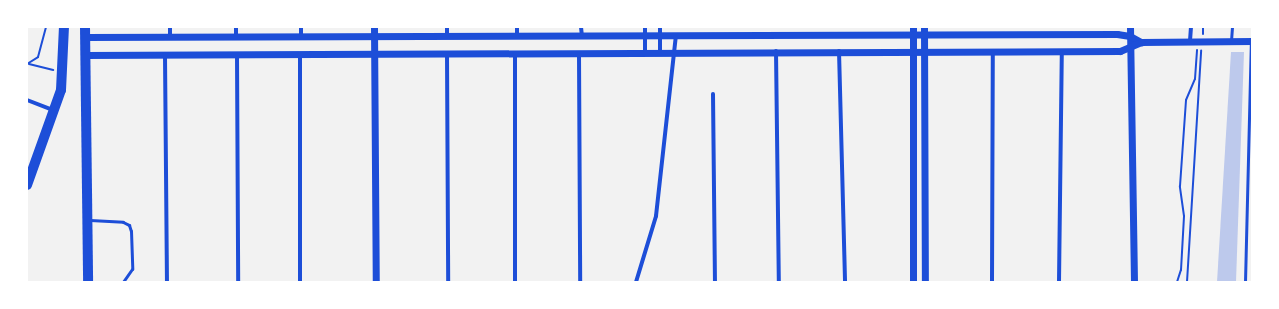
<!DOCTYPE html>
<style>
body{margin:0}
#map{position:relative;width:1279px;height:309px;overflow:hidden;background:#f2f2f2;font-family:"IBM Plex Sans",sans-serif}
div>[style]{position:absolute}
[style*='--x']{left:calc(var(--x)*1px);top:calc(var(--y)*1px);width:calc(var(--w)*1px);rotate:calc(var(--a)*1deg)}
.building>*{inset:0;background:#bdc9ec}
.path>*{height:2px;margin:-1px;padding:0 1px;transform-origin:1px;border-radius:1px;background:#1d4ed8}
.service>*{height:3px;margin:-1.5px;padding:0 1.5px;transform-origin:1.5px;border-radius:1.5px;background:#1d4ed8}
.minor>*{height:4px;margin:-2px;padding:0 2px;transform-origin:2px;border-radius:2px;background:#1d4ed8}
.tertiary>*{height:7px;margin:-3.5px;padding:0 3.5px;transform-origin:3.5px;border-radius:3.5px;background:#1d4ed8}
.primary>*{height:10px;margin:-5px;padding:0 5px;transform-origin:5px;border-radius:5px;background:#1d4ed8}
span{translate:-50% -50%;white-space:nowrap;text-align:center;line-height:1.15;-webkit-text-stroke:4px #fff;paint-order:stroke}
.frame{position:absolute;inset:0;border:28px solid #fff;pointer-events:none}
</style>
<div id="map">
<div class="building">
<i style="clip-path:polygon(1231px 52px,1244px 52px,1236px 282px,1217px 282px)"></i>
</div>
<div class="path">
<i style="--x:1203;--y:34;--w:7;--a:-90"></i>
<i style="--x:27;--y:64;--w:13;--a:-32"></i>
<i style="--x:38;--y:57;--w:31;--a:-75"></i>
<i style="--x:29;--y:64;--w:25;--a:14"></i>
<i style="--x:1177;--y:282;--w:13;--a:-72"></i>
<i style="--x:1181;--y:270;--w:54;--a:-86.8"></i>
<i style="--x:1184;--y:216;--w:30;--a:-98"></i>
<i style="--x:1180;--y:186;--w:86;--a:-86"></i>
<i style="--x:1186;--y:100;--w:23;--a:-67"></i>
<i style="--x:1195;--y:79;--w:29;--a:-86"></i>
<i style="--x:1187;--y:282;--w:232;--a:-86.5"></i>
</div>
<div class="service">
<i style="--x:1231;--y:41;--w:14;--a:-86"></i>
<i style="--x:90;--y:220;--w:33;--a:3"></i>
<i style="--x:123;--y:222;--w:7;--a:27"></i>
<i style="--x:129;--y:225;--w:6;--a:72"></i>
<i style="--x:131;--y:231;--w:38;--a:88"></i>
<i style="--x:132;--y:269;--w:16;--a:125"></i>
<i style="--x:1245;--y:282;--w:241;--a:-88.6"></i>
</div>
<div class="minor">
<i style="--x:170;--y:27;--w:11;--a:90"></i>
<i style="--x:236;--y:27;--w:11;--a:90"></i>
<i style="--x:301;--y:27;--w:10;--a:90"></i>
<i style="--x:447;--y:27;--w:10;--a:90"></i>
<i style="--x:517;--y:27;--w:10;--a:90"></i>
<i style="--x:581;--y:27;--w:10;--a:84"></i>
<i style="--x:660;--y:27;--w:26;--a:90"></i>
<i style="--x:1190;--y:41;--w:14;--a:-86"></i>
<i style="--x:776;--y:51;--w:231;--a:89.3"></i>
<i style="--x:839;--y:51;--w:231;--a:88.5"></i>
<i style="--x:645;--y:53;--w:26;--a:-90"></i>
<i style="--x:300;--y:54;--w:228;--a:90"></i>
<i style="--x:447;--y:54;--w:228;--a:89.7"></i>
<i style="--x:579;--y:54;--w:228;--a:89.7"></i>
<i style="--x:237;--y:55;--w:227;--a:89.7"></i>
<i style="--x:165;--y:56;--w:226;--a:89.5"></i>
<i style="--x:713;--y:94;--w:188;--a:89.4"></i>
<i style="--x:27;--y:100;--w:28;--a:21"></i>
<i style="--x:515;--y:282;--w:229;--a:-90"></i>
<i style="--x:636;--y:282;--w:69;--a:-73.1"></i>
<i style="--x:656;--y:216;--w:181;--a:-83.7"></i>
<i style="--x:992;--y:282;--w:231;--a:-89.8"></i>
<i style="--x:1059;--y:282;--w:231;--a:-89.3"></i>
</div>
<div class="tertiary">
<i style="--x:374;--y:27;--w:255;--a:89.6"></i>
<i style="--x:913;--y:27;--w:255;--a:90"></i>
<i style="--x:924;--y:27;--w:255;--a:89.8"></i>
<i style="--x:1130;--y:27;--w:255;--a:89.1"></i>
<i style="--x:85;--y:37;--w:1032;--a:-0.17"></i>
<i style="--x:1117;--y:34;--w:13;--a:9"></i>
<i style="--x:1130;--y:36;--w:13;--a:29"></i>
<i style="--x:1141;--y:42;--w:111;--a:-0.5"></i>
<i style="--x:85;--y:55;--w:1035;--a:-0.22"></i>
<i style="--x:1120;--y:51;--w:23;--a:-23"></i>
</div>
<div class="primary">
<i style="--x:85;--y:27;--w:255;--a:89.3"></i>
<i style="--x:27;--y:185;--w:101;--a:-70.3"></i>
<i style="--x:61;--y:90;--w:63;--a:-87.3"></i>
</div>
<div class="frame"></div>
</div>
